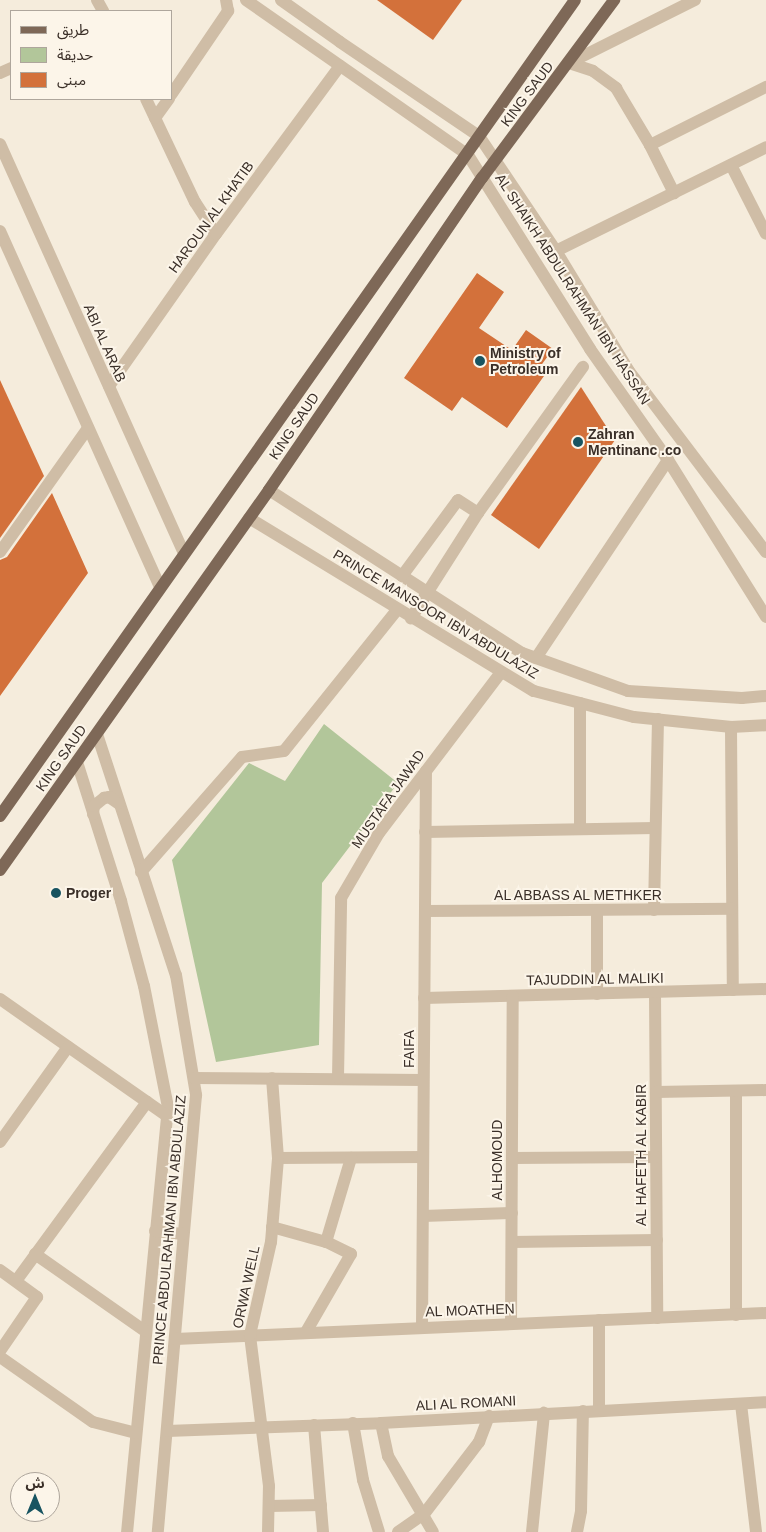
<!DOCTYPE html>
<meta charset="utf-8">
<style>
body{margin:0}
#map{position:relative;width:766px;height:1532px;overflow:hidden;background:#f5ecdc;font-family:Arial,"Noto Sans Arabic",sans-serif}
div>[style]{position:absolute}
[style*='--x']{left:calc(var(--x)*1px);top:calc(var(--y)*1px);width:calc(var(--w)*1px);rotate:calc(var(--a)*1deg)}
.green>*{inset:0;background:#b2c69a}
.building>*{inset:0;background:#d3713b}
.minor>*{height:12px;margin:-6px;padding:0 6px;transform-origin:6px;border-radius:6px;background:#cfbda6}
.major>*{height:12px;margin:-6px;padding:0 6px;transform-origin:6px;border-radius:6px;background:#7e6857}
.dots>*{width:14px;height:14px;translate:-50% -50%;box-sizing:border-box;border:2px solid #fcf5e9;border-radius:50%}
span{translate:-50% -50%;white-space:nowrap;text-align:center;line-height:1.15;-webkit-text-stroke:4px #fcf5e9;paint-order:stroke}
.street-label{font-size:14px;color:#3a2f28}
.poi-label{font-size:14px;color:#3a2f28;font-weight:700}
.left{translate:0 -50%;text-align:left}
.legend{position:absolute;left:10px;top:10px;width:162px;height:90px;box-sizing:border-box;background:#fcf5e9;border:1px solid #aea69c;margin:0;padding:6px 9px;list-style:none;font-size:15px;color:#3a2f28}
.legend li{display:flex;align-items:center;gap:10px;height:25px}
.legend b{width:25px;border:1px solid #aea69c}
.north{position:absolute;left:10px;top:1472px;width:50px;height:50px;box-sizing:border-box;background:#fcf5e9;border:1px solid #aea69c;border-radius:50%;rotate:0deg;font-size:14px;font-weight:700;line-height:20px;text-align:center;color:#3a2f28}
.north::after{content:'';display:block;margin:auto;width:18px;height:22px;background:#185461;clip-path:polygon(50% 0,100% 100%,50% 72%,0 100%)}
</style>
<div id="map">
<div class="green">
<i style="clip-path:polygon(324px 724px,398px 783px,322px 883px,319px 1045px,216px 1062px,172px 860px,249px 763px,285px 781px)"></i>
</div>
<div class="building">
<i style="clip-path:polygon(377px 0,462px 0,433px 40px)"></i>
<i style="clip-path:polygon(477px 273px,504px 292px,479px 328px,512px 350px,526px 330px,553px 349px,537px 371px,544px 376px,507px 428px,462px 397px,452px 411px,404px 378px)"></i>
<i style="clip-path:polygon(0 380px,44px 476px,0 538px)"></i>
<i style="clip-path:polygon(581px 387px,615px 440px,539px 549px,491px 515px)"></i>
<i style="clip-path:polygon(52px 493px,88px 573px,0 696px,0 560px,7px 557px)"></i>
</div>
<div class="minor">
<i style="--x:97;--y:0;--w:13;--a:61"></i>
<i style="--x:246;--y:0;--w:271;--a:34.9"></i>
<i style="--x:468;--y:155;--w:229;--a:57.8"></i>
<i style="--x:590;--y:349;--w:136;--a:54.9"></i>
<i style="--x:668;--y:460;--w:185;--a:58"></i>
<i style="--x:281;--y:0;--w:72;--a:35.4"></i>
<i style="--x:340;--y:42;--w:168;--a:34.1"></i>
<i style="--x:479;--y:136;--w:138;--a:56.2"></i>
<i style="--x:556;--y:251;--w:140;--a:58.7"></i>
<i style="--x:629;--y:371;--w:227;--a:52.9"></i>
<i style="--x:569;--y:63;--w:25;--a:18"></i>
<i style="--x:593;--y:71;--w:29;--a:36"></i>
<i style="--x:616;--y:88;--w:66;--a:59.2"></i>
<i style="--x:650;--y:145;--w:54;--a:63.4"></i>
<i style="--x:569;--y:63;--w:141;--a:-26.6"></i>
<i style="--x:0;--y:73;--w:12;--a:-24"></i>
<i style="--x:171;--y:95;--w:102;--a:-55.8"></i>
<i style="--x:228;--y:11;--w:11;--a:-100"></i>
<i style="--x:146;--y:99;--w:114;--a:64.6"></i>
<i style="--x:195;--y:202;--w:38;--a:57"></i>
<i style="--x:155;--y:118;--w:24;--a:-54"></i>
<i style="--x:0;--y:144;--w:448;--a:65.8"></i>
<i style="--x:650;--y:145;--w:130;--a:-26.6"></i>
<i style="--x:731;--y:165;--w:77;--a:63.1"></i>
<i style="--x:0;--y:231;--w:390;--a:65.8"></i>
<i style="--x:556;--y:251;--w:234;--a:-26.3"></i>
<i style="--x:109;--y:386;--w:186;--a:-54.9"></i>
<i style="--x:216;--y:234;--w:209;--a:-53.6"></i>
<i style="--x:269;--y:490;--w:301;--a:32.8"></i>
<i style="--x:522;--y:653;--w:113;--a:19.7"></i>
<i style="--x:628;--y:691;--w:114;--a:3.5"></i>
<i style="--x:742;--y:698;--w:24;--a:-5"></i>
<i style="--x:478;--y:513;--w:180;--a:-54.3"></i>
<i style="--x:249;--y:518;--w:333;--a:31.3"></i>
<i style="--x:534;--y:691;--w:103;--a:14.6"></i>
<i style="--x:634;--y:717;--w:98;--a:5.9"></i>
<i style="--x:731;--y:727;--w:35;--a:-3"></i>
<i style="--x:0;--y:552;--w:152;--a:-54.6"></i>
<i style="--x:402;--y:576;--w:94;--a:-53.6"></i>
<i style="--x:458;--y:500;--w:24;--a:33"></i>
<i style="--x:478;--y:513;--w:125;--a:122.5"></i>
<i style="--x:536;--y:658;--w:238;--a:-56.3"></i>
<i style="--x:580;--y:703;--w:126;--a:90"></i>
<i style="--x:731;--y:727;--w:263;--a:89.6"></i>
<i style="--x:97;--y:734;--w:254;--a:71.9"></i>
<i style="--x:176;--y:975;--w:122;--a:80.5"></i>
<i style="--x:196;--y:1095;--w:439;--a:95"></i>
<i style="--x:77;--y:762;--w:146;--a:72.4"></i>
<i style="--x:121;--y:901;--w:88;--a:74.9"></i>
<i style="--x:144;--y:986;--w:123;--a:78.8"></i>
<i style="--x:168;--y:1107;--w:427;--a:95.5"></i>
<i style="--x:93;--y:814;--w:8;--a:-83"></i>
<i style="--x:94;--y:806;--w:13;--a:-39"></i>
<i style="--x:104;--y:798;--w:5;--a:-11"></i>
<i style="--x:109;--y:797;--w:11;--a:34"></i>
<i style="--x:425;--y:832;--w:230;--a:-1"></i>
<i style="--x:141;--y:872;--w:153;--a:-48.7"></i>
<i style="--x:242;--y:757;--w:42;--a:-8.1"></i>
<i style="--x:284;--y:751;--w:181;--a:-51.3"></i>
<i style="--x:654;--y:910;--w:191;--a:-88.8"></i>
<i style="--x:425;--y:911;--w:307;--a:-0.4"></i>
<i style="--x:655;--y:992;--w:326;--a:89.6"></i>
<i style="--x:597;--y:994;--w:84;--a:-90"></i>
<i style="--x:424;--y:998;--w:342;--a:-1.5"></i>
<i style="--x:0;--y:999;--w:204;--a:35"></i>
<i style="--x:194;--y:1078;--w:229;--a:0.5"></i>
<i style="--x:338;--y:1078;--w:180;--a:-89"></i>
<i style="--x:341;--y:898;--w:75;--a:-59.7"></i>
<i style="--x:379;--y:833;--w:202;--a:-52.8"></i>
<i style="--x:736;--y:1091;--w:224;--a:90"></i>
<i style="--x:656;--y:1092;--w:110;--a:-1"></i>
<i style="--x:0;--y:1142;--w:117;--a:-54.4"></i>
<i style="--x:278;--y:1158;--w:145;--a:-0.4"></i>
<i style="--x:512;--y:1158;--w:144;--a:-0.4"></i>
<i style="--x:423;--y:1216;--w:89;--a:-1.9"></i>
<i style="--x:272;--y:1227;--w:56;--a:15.5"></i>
<i style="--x:155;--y:1231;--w:28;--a:6"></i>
<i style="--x:512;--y:1242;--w:145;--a:-0.8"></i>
<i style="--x:35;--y:1254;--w:134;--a:35"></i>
<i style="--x:0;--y:1270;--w:46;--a:36.1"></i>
<i style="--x:37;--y:1297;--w:65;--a:124.4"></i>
<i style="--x:16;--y:1281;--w:222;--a:-53.8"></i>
<i style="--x:599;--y:1320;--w:90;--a:90"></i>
<i style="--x:511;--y:1324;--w:328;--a:-89.7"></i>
<i style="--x:422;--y:1327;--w:556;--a:-89.59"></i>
<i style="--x:306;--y:1332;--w:90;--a:-60"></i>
<i style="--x:351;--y:1254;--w:28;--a:-154"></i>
<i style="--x:326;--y:1242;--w:88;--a:-73.4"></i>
<i style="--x:175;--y:1339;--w:592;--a:-2.52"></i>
<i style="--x:0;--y:1357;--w:113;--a:35"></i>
<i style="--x:93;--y:1422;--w:44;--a:14.3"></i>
<i style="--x:741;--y:1404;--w:129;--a:83.3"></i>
<i style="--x:353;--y:1423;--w:58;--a:80"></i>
<i style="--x:363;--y:1480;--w:54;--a:72.9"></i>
<i style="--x:381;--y:1423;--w:34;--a:78"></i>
<i style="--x:388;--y:1456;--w:88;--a:59.4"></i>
<i style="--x:314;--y:1425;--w:107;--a:85.2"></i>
<i style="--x:167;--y:1431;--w:214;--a:-2.1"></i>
<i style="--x:381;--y:1423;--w:386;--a:-3.1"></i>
<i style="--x:269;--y:1506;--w:52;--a:-1.1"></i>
<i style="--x:268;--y:1532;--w:46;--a:-88.8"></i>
<i style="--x:269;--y:1486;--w:152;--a:-97.2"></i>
<i style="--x:250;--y:1335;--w:95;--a:-77.3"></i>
<i style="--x:271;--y:1242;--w:84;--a:-85.2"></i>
<i style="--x:278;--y:1158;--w:80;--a:-94.3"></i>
<i style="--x:398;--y:1532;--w:32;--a:-35"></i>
<i style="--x:424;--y:1514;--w:91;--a:-52.6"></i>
<i style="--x:479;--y:1442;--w:28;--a:-69"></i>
<i style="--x:532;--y:1532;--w:120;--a:-84.2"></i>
<i style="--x:577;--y:1532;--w:21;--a:-79"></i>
<i style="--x:581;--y:1511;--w:100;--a:-88.9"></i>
</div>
<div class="major">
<i style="--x:0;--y:816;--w:998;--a:-54.83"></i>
<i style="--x:0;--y:870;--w:466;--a:-54.7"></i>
<i style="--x:269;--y:490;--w:378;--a:-55.7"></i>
<i style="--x:482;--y:178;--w:222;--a:-53.4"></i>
</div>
<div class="dots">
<i style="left:480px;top:361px;background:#185461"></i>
<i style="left:578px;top:442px;background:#185461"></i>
<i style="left:56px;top:893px;background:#185461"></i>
</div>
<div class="street-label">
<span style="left:527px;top:94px;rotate:-53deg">KING SAUD</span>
<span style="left:211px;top:217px;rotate:-54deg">HAROUN AL KHATIB</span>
<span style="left:573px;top:289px;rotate:57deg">AL SHAIKH ABDULRAHMAN IBN HASSAN</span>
<span style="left:105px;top:343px;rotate:66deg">ABI AL ARAB</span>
<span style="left:294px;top:426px;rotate:-56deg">KING SAUD</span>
<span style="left:436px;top:614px;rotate:31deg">PRINCE MANSOOR IBN ABDULAZIZ</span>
<span style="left:61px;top:758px;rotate:-55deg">KING SAUD</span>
<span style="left:388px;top:799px;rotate:-55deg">MUSTAFA JAWAD</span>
<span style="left:578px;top:895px">AL ABBASS AL METHKER</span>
<span style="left:595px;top:979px;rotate:-1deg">TAJUDDIN AL MALIKI</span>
<span style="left:409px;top:1049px;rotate:-90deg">FAIFA</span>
<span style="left:641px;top:1155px;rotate:-90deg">AL HAFETH AL KABIR</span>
<span style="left:497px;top:1160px;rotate:-90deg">ALHOMOUD</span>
<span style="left:169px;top:1230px;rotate:-85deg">PRINCE ABDULRAHMAN IBN ABDULAZIZ</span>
<span style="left:246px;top:1287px;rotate:-78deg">ORWA WELL</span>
<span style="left:470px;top:1310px;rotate:-2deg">AL MOATHEN</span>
<span style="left:466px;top:1403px;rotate:-3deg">ALI AL ROMANI</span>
</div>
<div class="poi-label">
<span class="left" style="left:490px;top:361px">Ministry of<br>Petroleum</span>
<span class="left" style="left:588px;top:442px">Zahran<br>Mentinanc .co</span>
<span class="left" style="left:66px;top:893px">Proger</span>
</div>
<ul class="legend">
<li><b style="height:6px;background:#7e6857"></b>طريق</li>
<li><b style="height:14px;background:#b2c69a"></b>حديقة</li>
<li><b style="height:14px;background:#d3713b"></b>مبنى</li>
</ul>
<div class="north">ش</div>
</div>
